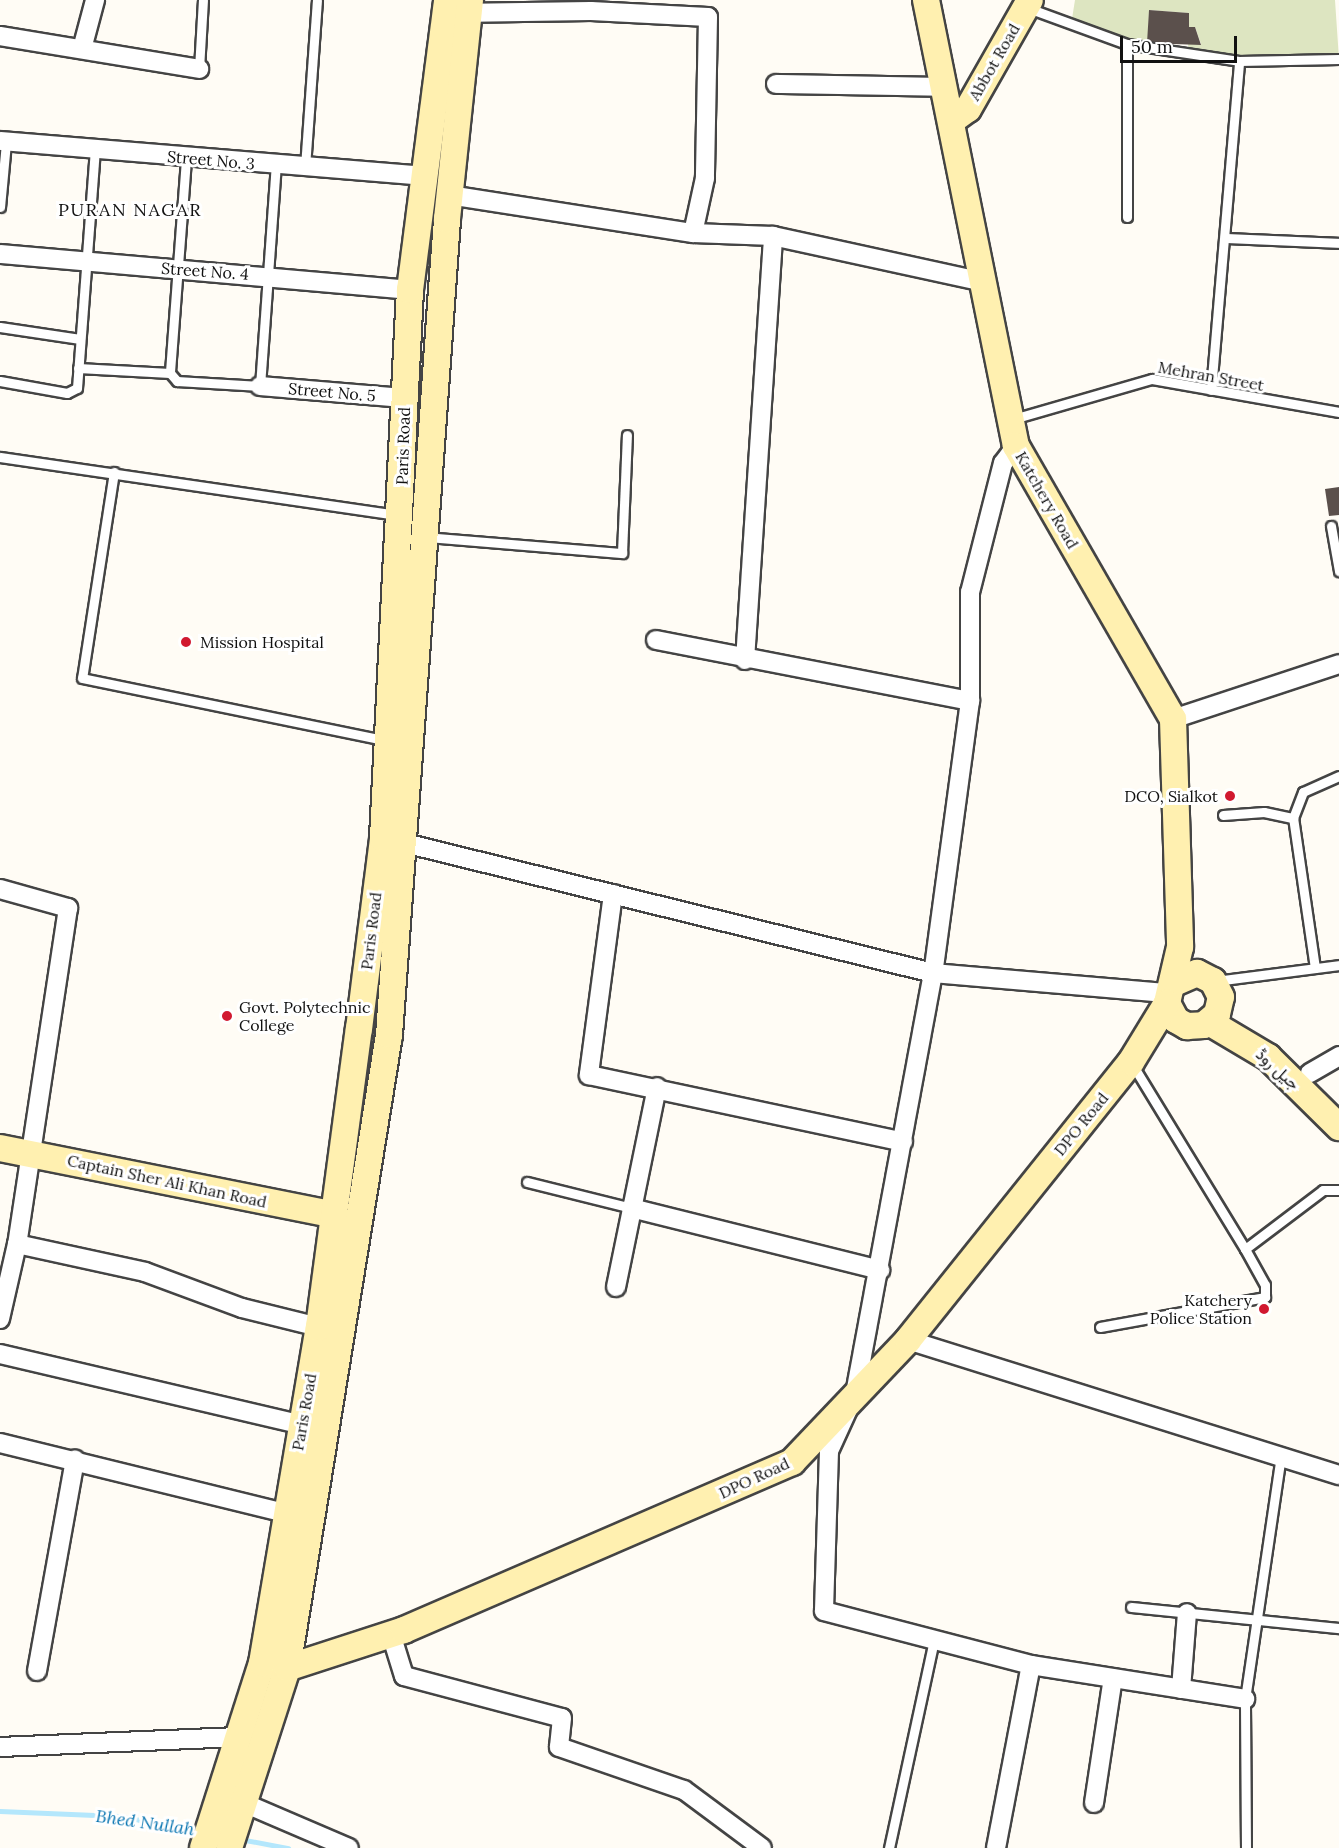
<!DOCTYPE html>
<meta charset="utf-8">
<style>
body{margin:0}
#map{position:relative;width:1339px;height:1848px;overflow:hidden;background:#fffcf5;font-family:Lora,Vazirmatn,serif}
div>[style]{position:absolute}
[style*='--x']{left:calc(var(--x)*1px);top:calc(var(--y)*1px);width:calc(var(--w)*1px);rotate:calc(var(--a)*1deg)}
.cemetery>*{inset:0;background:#dde5c1}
.stream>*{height:4.5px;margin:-2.25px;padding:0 2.25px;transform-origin:2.25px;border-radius:2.25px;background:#b4e7fc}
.building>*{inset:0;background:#5b504c}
.roads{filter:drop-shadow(2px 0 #444) drop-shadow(-2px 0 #444) drop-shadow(0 2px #444) drop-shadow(0 -2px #444)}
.lane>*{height:9px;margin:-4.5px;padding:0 4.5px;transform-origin:4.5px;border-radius:4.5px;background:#fff}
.street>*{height:18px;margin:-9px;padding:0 9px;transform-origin:9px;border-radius:9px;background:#fff}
.secondary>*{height:26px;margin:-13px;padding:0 13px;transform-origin:13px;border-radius:13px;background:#fff0b0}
.dots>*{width:16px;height:16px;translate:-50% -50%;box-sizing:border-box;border:3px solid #fff;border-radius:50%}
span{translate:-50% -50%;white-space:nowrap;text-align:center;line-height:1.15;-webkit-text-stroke:6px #fff;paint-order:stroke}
.street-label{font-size:16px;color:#111}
.poi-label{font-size:16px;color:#111}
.left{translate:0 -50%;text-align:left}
.right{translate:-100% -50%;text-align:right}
.neighbourhood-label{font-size:18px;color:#111;letter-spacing:1.5px}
.water-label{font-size:18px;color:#0b76b2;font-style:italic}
.scale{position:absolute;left:1120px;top:36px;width:117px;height:27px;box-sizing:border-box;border:3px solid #111;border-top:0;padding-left:8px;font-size:18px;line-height:21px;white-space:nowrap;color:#111;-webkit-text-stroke:4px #fff;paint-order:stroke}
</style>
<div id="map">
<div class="cemetery">
<i style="clip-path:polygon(1075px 0,1335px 0,1339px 59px,1239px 61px,1189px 53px,1188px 44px,1201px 44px,1195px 27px,1189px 27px,1189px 13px,1149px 10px,1148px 47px,1071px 25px)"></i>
</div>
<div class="stream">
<i style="--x:0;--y:1811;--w:118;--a:2.4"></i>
<i style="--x:118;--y:1816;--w:83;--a:10.4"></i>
<i style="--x:240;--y:1839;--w:49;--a:10.6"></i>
</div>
<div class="building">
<i style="clip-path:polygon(1149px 10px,1189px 13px,1189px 27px,1195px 27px,1201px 45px,1147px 43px)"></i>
<i style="clip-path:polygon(1339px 487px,1339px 515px,1329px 516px,1325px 489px)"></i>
</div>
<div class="roads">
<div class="lane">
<i style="--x:1028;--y:8;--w:105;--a:20"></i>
<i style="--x:1127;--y:44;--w:113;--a:8.6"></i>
<i style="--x:1239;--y:61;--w:100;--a:-1.1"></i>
<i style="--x:199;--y:69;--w:69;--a:-86.7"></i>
<i style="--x:186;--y:159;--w:215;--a:94.3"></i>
<i style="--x:170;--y:373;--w:11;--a:49"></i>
<i style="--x:177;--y:381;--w:83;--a:3.4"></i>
<i style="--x:260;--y:386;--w:222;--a:-85.9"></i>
<i style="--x:305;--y:167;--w:167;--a:-85.9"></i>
<i style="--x:0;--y:207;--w:65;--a:-84.7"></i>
<i style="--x:1127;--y:217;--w:173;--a:-90"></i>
<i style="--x:1225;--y:238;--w:114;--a:2.5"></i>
<i style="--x:0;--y:327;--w:81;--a:8.5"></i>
<i style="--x:78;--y:368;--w:92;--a:3.1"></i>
<i style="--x:0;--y:381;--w:68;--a:10.2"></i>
<i style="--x:67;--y:393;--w:11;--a:-27"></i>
<i style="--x:77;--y:388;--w:239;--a:-85.7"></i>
<i style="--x:1211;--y:390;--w:330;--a:-85.1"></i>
<i style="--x:1013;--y:419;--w:145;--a:-16.1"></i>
<i style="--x:1152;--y:379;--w:190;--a:10"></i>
<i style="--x:0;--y:457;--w:402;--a:8.3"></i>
<i style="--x:114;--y:472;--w:208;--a:98.8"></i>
<i style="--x:82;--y:678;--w:309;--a:11.6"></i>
<i style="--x:1331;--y:526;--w:46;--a:79.9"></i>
<i style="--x:426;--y:537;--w:197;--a:4.7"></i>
<i style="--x:622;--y:553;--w:118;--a:-87.6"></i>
<i style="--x:1223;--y:815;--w:41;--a:-4.2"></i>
<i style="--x:1264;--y:812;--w:30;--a:12"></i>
<i style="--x:1315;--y:968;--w:152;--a:-98.3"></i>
<i style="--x:1293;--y:818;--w:28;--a:-69"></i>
<i style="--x:1303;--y:792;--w:39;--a:-24"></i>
<i style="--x:1216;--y:981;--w:124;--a:-7.4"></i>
<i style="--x:527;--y:1182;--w:107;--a:14"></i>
<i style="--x:1245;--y:1249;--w:98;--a:-37.1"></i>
<i style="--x:1323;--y:1190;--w:16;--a:0"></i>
<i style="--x:1100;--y:1327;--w:168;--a:-10.3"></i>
<i style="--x:1265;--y:1297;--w:12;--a:-90"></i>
<i style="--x:1265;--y:1285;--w:41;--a:-119.1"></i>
<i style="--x:1245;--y:1249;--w:217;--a:-121.4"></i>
<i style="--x:1131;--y:1607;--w:209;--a:5.8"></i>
<i style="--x:889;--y:1848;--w:214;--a:-77.8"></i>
<i style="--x:1246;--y:1848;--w:149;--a:-90.4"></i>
<i style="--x:1245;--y:1699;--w:246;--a:-81.6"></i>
</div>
<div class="street">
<i style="--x:457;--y:13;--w:134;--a:-0.9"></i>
<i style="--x:591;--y:11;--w:117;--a:2.9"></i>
<i style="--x:708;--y:17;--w:161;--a:91.1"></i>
<i style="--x:705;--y:178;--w:56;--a:102.3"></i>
<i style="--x:0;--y:36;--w:202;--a:9.4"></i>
<i style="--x:82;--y:49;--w:51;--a:-75.1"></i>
<i style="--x:776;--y:84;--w:170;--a:1"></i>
<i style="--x:0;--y:141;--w:424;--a:4.7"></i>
<i style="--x:449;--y:195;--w:247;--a:8.9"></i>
<i style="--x:693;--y:233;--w:80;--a:2.1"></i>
<i style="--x:773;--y:236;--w:216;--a:12.3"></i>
<i style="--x:0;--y:254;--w:412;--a:5"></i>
<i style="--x:260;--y:386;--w:144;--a:4.8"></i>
<i style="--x:1016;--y:446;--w:21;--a:127"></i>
<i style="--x:1003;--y:463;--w:133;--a:104.3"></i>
<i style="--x:970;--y:592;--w:109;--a:90"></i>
<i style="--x:970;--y:701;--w:275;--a:97.7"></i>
<i style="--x:933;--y:973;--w:428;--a:100.5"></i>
<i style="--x:855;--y:1394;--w:63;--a:114.5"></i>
<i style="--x:829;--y:1451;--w:160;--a:91.8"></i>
<i style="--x:824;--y:1611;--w:214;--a:14.6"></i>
<i style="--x:1031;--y:1665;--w:217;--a:9"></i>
<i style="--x:656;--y:640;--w:320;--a:11"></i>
<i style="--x:745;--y:660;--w:425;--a:-86.2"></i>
<i style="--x:1173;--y:719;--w:175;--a:-18.3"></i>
<i style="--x:392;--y:840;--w:557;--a:13.81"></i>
<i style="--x:933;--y:973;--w:236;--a:4.9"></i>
<i style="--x:0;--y:889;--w:71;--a:15.6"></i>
<i style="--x:68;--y:908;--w:340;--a:98.6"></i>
<i style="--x:17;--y:1244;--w:77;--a:102.8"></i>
<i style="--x:613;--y:894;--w:183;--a:97.6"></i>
<i style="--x:589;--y:1075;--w:321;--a:12"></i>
<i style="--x:1310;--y:1073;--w:34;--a:-30"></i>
<i style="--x:631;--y:1208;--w:257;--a:14"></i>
<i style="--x:17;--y:1244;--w:131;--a:12.3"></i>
<i style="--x:145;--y:1272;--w:103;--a:20.4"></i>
<i style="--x:242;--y:1308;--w:79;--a:13.9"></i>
<i style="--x:616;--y:1287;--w:204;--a:-78.4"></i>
<i style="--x:908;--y:1340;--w:452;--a:17.4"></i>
<i style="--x:0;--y:1354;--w:310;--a:13.2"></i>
<i style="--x:0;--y:1443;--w:294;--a:13.8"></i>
<i style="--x:391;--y:1634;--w:44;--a:72.8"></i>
<i style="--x:404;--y:1676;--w:163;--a:14.9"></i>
<i style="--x:562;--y:1718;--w:29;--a:96"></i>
<i style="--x:559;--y:1747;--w:132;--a:19"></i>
<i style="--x:684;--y:1790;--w:97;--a:36.6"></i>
<i style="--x:37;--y:1671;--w:215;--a:-79.8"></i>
<i style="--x:1181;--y:1689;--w:76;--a:-85.5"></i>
<i style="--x:0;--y:1747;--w:237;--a:-2.4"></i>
<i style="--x:244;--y:1803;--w:114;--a:23.2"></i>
<i style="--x:1094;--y:1803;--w:126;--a:-81.4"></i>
<i style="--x:996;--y:1848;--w:186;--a:-79.2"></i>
</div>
<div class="secondary">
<i style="--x:926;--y:0;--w:455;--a:78.6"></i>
<i style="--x:1016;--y:446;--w:315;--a:60.1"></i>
<i style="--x:1173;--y:719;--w:228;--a:88.2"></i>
<i style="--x:1180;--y:947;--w:57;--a:103.1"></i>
<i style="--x:1167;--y:1003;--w:19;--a:62"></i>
<i style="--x:1176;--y:1020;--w:13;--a:29"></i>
<i style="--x:1187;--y:1026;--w:17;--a:-3"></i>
<i style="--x:1204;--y:1025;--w:17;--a:-40"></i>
<i style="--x:1217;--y:1014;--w:17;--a:-77"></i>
<i style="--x:1221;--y:997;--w:18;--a:-117"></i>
<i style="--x:1213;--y:981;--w:18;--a:-153"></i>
<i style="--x:1197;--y:973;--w:27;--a:156"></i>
<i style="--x:954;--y:119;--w:17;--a:-36"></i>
<i style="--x:968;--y:109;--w:125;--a:-60.4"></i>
<i style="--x:1209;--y:1022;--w:69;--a:30.7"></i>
<i style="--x:1268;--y:1057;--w:100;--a:44.6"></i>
<i style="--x:0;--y:1148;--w:341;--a:11.3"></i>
<i style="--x:274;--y:1666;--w:13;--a:9"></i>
<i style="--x:287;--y:1668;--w:123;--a:-18"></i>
<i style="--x:404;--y:1630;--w:423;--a:-23.4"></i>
<i style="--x:792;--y:1462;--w:168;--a:-46.4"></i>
<i style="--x:908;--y:1340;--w:356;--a:-51.3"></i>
<i style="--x:1131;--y:1062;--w:69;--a:-58.6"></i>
<i style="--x:203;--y:1848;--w:194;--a:-72.3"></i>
<i style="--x:262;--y:1663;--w:341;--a:-80.4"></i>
<i style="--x:319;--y:1327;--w:301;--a:-82.4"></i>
<i style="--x:359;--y:1029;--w:193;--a:-82.8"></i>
<i style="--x:383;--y:838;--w:549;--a:-87.18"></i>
<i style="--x:410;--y:290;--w:292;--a:-82.7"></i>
<i style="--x:229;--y:1848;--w:189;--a:-72.1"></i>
<i style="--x:287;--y:1668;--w:641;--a:-80.85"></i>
<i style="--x:389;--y:1035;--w:818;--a:-85.93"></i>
<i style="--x:447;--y:219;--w:220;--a:-84"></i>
</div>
</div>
<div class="dots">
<i style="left:186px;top:642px;background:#d11930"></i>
<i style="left:1230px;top:796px;background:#d11930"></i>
<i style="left:227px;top:1016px;background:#d11930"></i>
<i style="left:1264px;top:1309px;background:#d11930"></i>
</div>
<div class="street-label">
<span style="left:994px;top:62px;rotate:-60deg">Abbot Road</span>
<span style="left:211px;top:160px;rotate:5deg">Street No. 3</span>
<span style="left:205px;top:271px;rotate:4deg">Street No. 4</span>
<span style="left:1211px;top:376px;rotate:10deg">Mehran Street</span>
<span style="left:332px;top:392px;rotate:5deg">Street No. 5</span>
<span style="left:403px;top:446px;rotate:-88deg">Paris Road</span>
<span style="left:1047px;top:500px;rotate:60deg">Katchery Road</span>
<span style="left:371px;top:931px;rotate:-83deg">Paris Road</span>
<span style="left:1278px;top:1069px;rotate:42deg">جیل روڈ</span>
<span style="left:1081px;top:1124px;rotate:-51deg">DPO Road</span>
<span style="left:167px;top:1181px;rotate:12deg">Captain Sher Ali Khan Road</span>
<span style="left:304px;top:1412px;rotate:-80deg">Paris Road</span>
<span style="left:754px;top:1478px;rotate:-25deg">DPO Road</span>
</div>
<div class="poi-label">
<span class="left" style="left:200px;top:642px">Mission Hospital</span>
<span class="right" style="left:1218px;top:796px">DCO, Sialkot</span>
<span class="left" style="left:239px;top:1016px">Govt. Polytechnic<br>College</span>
<span class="right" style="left:1252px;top:1309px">Katchery<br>Police Station</span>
</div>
<div class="neighbourhood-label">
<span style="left:130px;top:210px">PURAN NAGAR</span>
</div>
<div class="water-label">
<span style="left:145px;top:1823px;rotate:8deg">Bhed Nullah</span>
</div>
<div class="scale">50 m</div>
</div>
